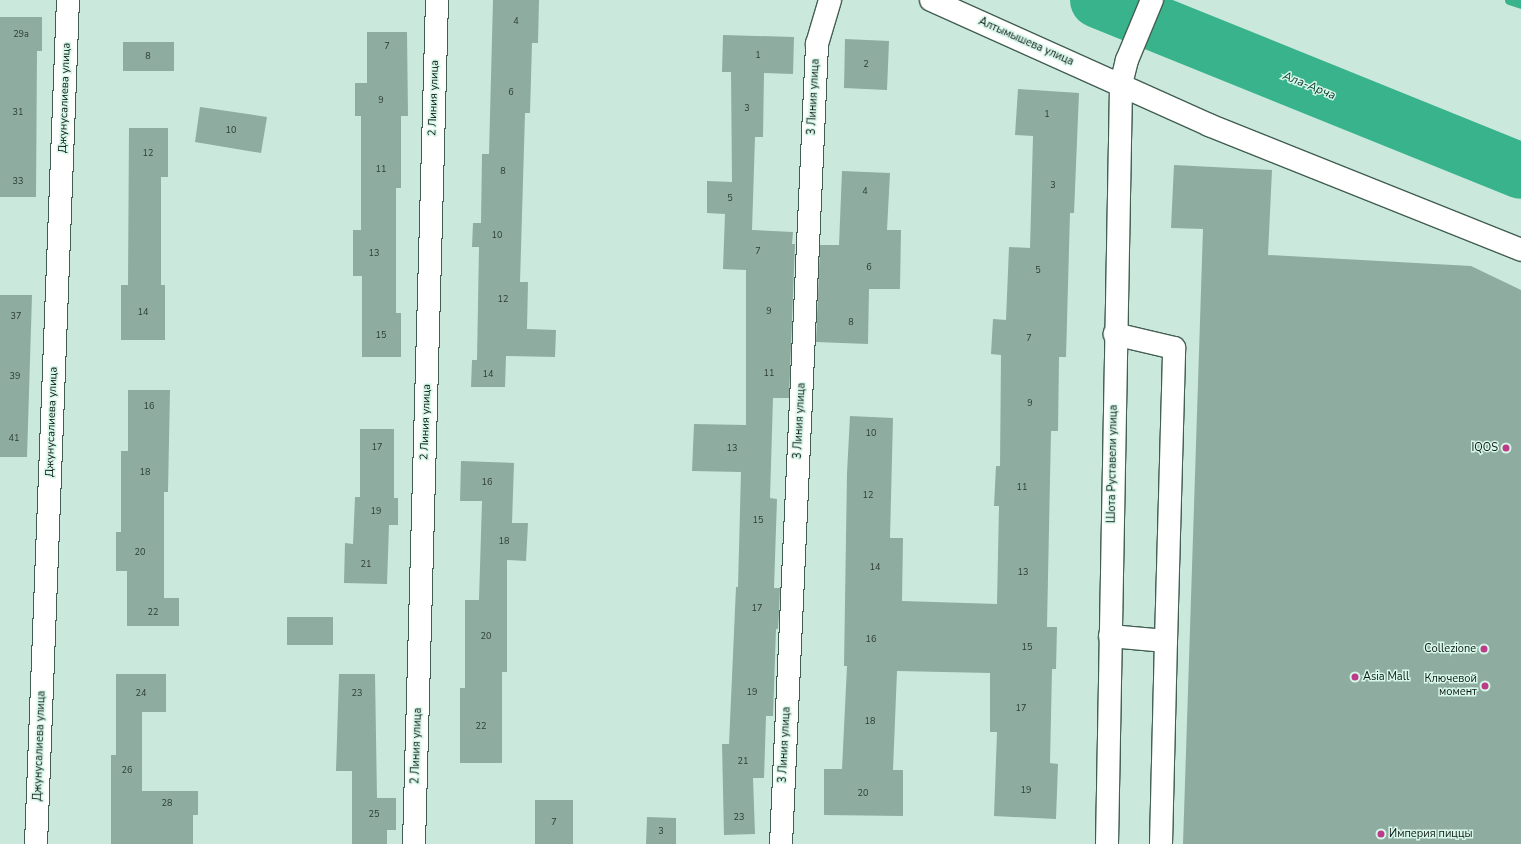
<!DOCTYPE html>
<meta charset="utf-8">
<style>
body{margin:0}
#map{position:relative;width:1521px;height:844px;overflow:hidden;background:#cae9dc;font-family:"Nunito Sans",sans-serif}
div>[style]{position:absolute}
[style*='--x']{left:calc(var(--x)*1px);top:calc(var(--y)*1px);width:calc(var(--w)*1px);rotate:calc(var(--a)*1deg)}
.stream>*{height:9px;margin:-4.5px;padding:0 4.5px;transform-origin:4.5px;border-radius:4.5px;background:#38b38c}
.river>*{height:56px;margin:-28px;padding:0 28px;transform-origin:28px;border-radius:28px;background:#38b38c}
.building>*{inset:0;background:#8eac9f}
.roads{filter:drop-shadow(1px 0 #435f53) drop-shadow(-1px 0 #435f53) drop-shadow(0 1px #435f53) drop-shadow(0 -1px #435f53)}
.minor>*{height:22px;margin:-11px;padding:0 11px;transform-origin:11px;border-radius:11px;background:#fff}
.dots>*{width:11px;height:11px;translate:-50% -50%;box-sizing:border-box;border:2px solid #d7f7e9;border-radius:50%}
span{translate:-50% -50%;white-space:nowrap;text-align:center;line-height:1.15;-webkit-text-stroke:3px #d7f7e9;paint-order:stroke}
.number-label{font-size:9px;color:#2c3c36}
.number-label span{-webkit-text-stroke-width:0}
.street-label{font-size:11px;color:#0c1713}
.poi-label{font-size:11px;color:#0c1713}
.right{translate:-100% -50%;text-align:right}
.left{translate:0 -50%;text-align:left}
.water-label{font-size:12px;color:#023929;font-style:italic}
</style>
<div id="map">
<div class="stream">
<i style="--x:1509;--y:0;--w:13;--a:18"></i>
</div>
<div class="river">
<i style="--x:1098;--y:0;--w:456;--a:22"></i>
</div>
<div class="building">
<i style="clip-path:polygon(493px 0,539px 0,538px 43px,532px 43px,530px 113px,525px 113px,520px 282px,528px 282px,527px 329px,556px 330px,555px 357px,506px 356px,505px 387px,471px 387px,472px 360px,477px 360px,479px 247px,472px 247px,473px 223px,481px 223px,482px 154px,489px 154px)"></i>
<i style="clip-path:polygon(0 17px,42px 17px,42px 51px,37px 51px,36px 197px,0 197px)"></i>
<i style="clip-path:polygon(367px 32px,407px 32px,408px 116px,401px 116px,401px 188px,396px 188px,396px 313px,401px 313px,401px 357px,362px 357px,362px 276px,353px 276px,353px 230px,361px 230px,361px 116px,355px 116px,355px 83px,367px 83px)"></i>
<i style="clip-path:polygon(723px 35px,794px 37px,793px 74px,764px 73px,763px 137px,755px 137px,752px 230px,793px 232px,792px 244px,795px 244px,789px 398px,773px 398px,770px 498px,777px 499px,774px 588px,780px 588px,779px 613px,778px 629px,776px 629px,773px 716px,766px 716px,764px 778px,753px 778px,755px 834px,724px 835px,722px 744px,729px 744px,736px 587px,738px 587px,741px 472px,692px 471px,694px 424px,746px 425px,746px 270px,723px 269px,725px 214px,707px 213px,707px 181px,732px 182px,731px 72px,722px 72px)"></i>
<i style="clip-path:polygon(845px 39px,889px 41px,887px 90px,844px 88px)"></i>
<i style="clip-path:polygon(123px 42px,174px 42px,174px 71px,123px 71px)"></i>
<i style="clip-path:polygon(1018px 89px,1079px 93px,1074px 213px,1070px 213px,1066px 357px,1059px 357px,1058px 431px,1051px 431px,1047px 627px,1057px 627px,1056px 669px,1052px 669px,1050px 763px,1058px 764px,1056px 819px,994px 816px,997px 732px,990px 732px,990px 673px,897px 671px,893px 770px,903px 770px,903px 816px,824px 815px,824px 769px,842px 769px,847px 666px,844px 666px,847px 473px,850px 416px,893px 418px,890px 538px,903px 538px,902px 601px,997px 604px,999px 506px,994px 506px,996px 466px,1000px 466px,1001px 355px,991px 354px,993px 319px,1006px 320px,1009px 247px,1030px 248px,1033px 136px,1015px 135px)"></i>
<i style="clip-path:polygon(200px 107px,267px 117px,261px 153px,195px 142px)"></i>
<i style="clip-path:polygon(129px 128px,168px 128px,168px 177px,161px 177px,161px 285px,165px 285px,165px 340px,121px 340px,121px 285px,128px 285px)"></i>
<i style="clip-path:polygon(1174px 165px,1272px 170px,1268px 255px,1471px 266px,1521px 290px,1521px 844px,1183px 844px,1203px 229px,1171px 228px)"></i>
<i style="clip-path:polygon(842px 171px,890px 173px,887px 230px,901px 230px,900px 289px,869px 289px,868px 344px,816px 342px,820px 245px,839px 245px)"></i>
<i style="clip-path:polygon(0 295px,32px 295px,27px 457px,0 457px)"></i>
<i style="clip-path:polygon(128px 390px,170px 390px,168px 492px,164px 492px,164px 598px,179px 598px,179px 626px,127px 626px,127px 571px,116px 571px,116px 532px,121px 532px,121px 451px,128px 451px)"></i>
<i style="clip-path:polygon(360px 429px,394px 429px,394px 498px,398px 498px,398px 525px,389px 525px,387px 584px,344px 583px,345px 543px,353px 544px,355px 497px,360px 497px)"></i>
<i style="clip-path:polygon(461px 461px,514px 463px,512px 523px,528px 523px,526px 561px,507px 560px,507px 672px,502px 672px,502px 763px,460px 763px,460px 688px,465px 688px,465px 600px,479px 600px,482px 501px,460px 501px)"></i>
<i style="clip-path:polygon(287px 617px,333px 617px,333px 645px,287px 645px)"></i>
<i style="clip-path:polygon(116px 674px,166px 674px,166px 712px,142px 712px,142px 791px,198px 791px,198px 815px,193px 815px,193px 844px,111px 844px,111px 755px,116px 755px)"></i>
<i style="clip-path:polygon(339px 674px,375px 674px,377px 798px,396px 798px,396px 830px,387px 830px,387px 844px,352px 844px,352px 771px,336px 771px)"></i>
<i style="clip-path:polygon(535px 800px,573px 800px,573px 844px,535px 844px)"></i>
<i style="clip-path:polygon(647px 817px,676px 818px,676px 844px,646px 844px)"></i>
</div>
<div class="roads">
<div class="minor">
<i style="--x:931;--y:0;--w:305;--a:24.2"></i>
<i style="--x:1209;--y:125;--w:336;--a:21.8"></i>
<i style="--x:1110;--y:636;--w:56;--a:5.1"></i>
<i style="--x:1166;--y:641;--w:293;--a:-88.4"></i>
<i style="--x:1174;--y:348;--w:61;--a:-166.7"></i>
<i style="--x:36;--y:844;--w:845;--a:-87.83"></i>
<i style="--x:414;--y:844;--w:844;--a:-88.44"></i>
<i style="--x:781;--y:844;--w:801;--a:-87.42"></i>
<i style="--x:817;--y:44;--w:46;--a:-73.5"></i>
<i style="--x:1107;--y:844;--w:760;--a:-88.94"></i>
<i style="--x:1121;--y:84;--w:25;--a:-76"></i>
<i style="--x:1127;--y:60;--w:65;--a:-67.4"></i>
<i style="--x:1161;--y:844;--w:203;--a:-88.6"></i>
</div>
</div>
<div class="dots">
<i style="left:1506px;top:448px;background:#bc3c89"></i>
<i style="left:1484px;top:649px;background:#bc3c89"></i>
<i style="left:1355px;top:677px;background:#bc3c89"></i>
<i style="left:1485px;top:686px;background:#bc3c89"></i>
<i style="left:1381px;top:834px;background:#bc3c89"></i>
</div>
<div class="number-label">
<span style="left:516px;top:21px">4</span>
<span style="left:21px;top:34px">29а</span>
<span style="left:387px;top:46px">7</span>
<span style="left:758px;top:55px">1</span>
<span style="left:148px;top:56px">8</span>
<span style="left:866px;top:64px">2</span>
<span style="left:511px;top:92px">6</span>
<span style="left:381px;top:100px">9</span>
<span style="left:747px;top:108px">3</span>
<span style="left:18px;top:112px">31</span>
<span style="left:1047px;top:114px">1</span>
<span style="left:231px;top:130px">10</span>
<span style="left:148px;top:153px">12</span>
<span style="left:381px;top:169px">11</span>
<span style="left:503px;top:171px">8</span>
<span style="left:18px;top:181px">33</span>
<span style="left:1053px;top:185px">3</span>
<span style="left:865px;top:191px">4</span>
<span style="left:730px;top:198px">5</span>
<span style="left:497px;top:235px">10</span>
<span style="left:758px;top:251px">7</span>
<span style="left:374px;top:253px">13</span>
<span style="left:869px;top:267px">6</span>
<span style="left:1038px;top:270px">5</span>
<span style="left:503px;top:299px">12</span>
<span style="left:769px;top:311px">9</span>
<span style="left:143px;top:312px">14</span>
<span style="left:16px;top:316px">37</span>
<span style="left:851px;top:322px">8</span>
<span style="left:381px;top:335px">15</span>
<span style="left:1029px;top:338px">7</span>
<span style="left:769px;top:373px">11</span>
<span style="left:488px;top:374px">14</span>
<span style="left:15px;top:376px">39</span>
<span style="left:1030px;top:403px">9</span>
<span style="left:149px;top:406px">16</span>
<span style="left:871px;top:433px">10</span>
<span style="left:14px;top:438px">41</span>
<span style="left:377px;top:447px">17</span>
<span style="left:732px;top:448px">13</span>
<span style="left:145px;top:472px">18</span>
<span style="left:487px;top:482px">16</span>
<span style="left:1022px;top:487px">11</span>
<span style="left:868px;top:495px">12</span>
<span style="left:376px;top:511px">19</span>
<span style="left:758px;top:520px">15</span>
<span style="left:504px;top:541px">18</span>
<span style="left:140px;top:552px">20</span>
<span style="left:366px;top:564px">21</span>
<span style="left:875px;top:567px">14</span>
<span style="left:1023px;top:572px">13</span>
<span style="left:757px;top:608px">17</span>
<span style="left:153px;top:612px">22</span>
<span style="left:486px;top:636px">20</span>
<span style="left:871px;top:639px">16</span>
<span style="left:1027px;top:647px">15</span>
<span style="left:752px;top:692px">19</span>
<span style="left:141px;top:693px">24</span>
<span style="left:357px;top:693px">23</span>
<span style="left:1021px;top:708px">17</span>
<span style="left:870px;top:721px">18</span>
<span style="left:481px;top:726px">22</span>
<span style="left:743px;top:761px">21</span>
<span style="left:127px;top:770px">26</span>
<span style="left:1026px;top:790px">19</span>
<span style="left:863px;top:793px">20</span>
<span style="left:167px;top:803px">28</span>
<span style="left:374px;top:814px">25</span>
<span style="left:739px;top:817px">23</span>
<span style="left:554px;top:822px">7</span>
<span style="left:661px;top:831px">3</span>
</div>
<div class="street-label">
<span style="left:1026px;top:42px;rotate:24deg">Алтымышева улица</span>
<span style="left:814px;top:97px;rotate:-87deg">3 Линия улица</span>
<span style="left:65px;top:98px;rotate:-88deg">Джунусалиева улица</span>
<span style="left:434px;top:98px;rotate:-88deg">2 Линия улица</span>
<span style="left:800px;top:421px;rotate:-87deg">3 Линия улица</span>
<span style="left:52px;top:422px;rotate:-88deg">Джунусалиева улица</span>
<span style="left:426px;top:422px;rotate:-88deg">2 Линия улица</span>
<span style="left:1113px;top:464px;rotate:-89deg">Шота Руставели улица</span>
<span style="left:785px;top:745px;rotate:-87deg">3 Линия улица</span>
<span style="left:40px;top:746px;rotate:-88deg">Джунусалиева улица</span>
<span style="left:417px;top:746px;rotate:-88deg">2 Линия улица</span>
</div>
<div class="poi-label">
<span class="right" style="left:1498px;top:448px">IQOS</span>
<span class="right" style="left:1476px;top:649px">Cоllezione</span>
<span class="left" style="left:1363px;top:677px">Asia Mall</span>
<span class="right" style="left:1477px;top:686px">Ключевой<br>момент</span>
<span class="left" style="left:1389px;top:834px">Империя пиццы</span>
</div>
<div class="water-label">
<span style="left:1309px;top:86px;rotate:22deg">Ала-Арча</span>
</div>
</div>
